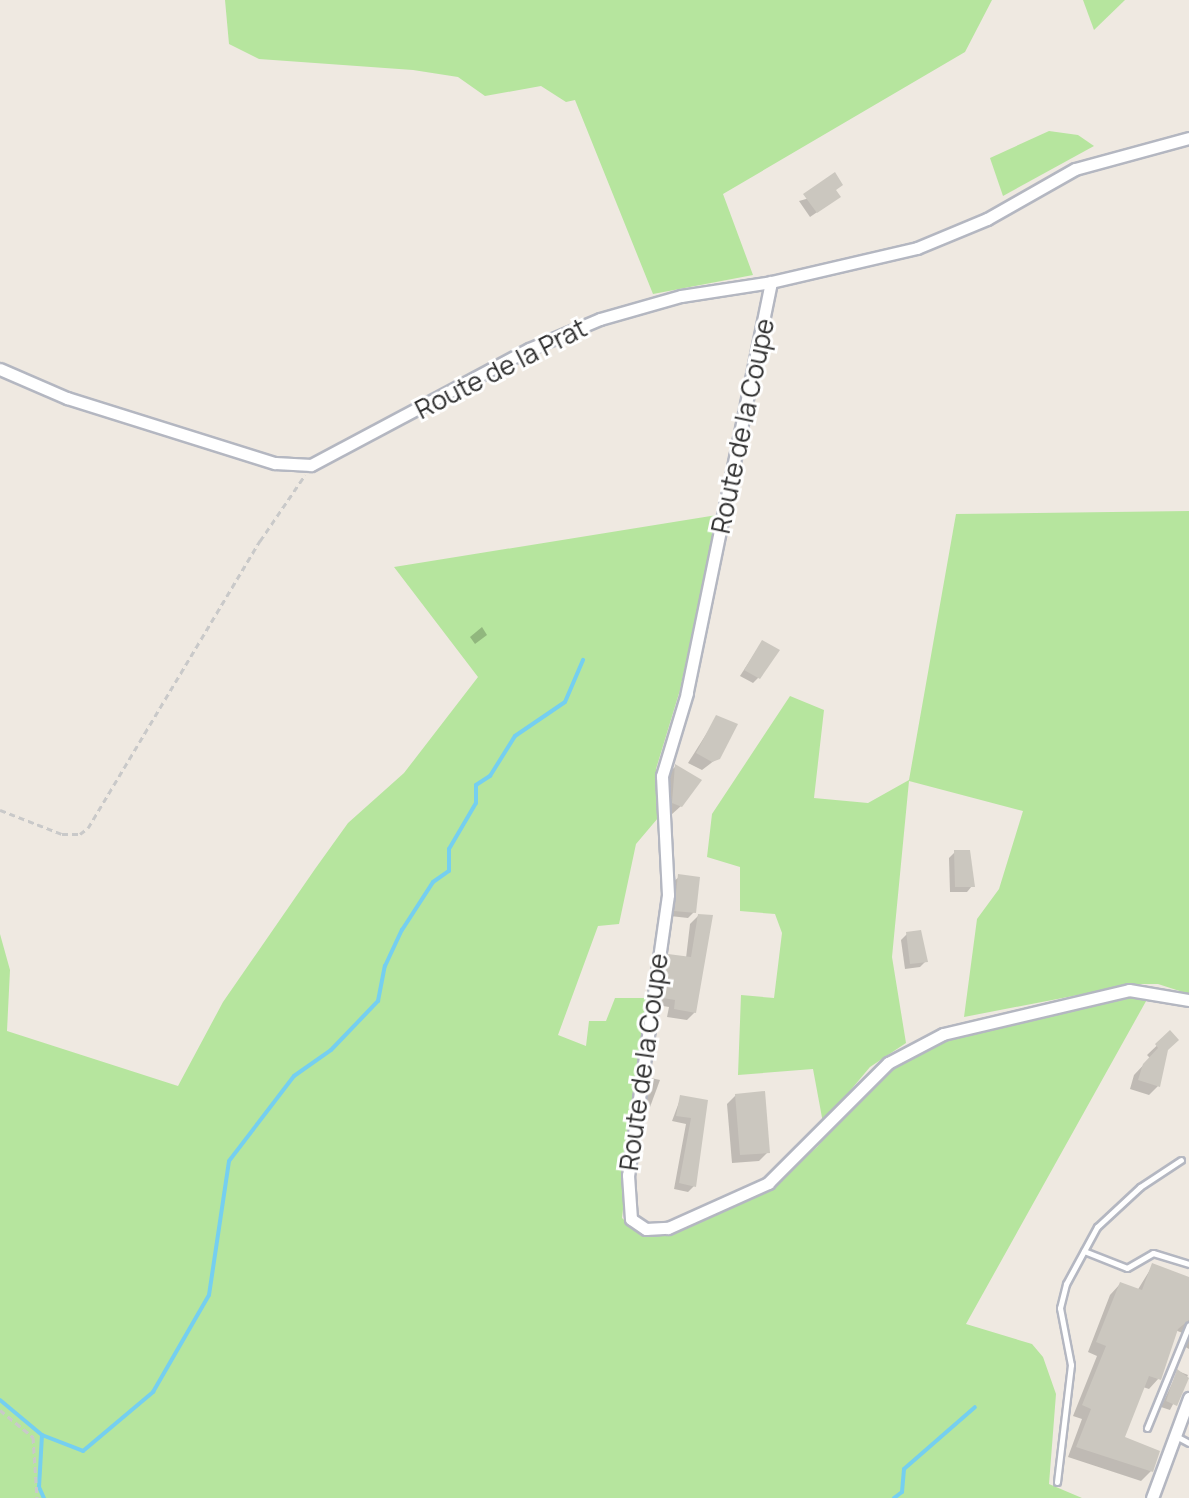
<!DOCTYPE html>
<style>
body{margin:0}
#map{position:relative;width:1189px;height:1498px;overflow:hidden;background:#efe9e1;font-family:Manrope,sans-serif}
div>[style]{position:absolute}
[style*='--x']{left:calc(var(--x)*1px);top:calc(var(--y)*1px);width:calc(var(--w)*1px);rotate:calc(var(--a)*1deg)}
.green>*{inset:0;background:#b6e59e}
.shadow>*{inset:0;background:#0003}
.stream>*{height:4px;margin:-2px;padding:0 2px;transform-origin:2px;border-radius:2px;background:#75cff0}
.building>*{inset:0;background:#cbc7bf}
.path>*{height:3px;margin-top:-1.5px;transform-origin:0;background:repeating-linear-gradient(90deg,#c9c9c9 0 6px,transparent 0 10px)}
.roads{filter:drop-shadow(2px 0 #b4b7c1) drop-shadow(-2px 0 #b4b7c1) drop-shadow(0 2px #b4b7c1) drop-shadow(0 -2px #b4b7c1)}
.lane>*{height:5px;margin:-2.5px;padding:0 2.5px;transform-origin:2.5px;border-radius:2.5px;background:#fff}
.street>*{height:11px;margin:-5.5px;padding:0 5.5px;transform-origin:5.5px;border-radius:5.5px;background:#fff}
span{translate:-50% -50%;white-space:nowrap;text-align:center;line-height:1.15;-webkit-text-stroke:6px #fff;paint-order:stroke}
.street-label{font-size:26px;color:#2e2e2e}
</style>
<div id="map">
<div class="green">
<i style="clip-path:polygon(225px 0,992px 0,965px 52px,723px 194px,753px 275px,653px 294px,575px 100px,566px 102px,541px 86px,485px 96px,458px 77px,413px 70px,259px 59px,229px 44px)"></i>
<i style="clip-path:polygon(1083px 0,1125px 0,1094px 30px)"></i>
<i style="clip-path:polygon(1049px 131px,1078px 135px,1094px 146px,1003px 196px,990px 158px)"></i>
<i style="clip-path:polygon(1189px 511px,1189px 994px,1158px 984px,1135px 984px,964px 1017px,977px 919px,999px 889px,1023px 811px,909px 781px,892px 957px,906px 1043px,870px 1067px,823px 1123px,813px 1069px,738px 1075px,741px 995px,774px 998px,782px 933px,775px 914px,740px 911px,740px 867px,707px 857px,712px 814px,790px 696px,824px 710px,814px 798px,868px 803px,909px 780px,956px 514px)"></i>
<i style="clip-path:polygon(717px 515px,680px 690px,656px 769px,658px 818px,636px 844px,619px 924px,598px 926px,558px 1035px,586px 1046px,589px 1021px,606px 1021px,615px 998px,647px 998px,622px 1218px,641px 1236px,666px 1236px,765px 1192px,817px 1147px,872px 1084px,924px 1048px,958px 1035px,1150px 994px,966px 1324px,1032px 1344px,1043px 1357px,1056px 1394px,1049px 1484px,1082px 1498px,0 1498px,0 934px,10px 970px,7px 1031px,178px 1086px,223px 1002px,315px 869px,348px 823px,404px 773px,478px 677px,394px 567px)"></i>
</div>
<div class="shadow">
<i style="clip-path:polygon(834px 191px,832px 202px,810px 217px,799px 201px)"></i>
<i style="clip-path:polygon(482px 627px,487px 635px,475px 644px,470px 637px)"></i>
<i style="clip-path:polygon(762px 642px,759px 677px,753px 683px,740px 676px)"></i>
<i style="clip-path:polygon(717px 717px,719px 757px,702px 770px,688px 763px)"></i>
<i style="clip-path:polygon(675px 767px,681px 806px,671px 815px,664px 812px,666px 775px)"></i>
<i style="clip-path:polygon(955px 852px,972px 886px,967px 892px,950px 892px,949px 858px)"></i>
<i style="clip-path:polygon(679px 877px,694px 912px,688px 918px,670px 916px,673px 882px)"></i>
<i style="clip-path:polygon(698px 916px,695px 1012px,687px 1020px,667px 1017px,669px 1007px,657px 1005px,661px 963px,669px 956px,686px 958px,690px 924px)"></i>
<i style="clip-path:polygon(907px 934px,926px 961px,920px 967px,905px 969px,901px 940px)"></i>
<i style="clip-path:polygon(1170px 1033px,1158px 1086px,1149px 1095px,1130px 1089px,1134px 1075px,1150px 1058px,1147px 1055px)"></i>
<i style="clip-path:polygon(651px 1078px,660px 1080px,650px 1107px,643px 1105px)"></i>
<i style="clip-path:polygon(736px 1095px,768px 1152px,759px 1161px,732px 1163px,727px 1104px)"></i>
<i style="clip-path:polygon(681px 1097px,706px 1102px,694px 1186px,688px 1192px,674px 1189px,686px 1124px,672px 1121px)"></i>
<i style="clip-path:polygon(1153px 1265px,1189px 1279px,1189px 1349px,1182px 1345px,1185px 1334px,1175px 1330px,1159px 1378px,1149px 1389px,1143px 1387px,1123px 1438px,1151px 1471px,1141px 1481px,1068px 1457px,1082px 1419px,1073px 1416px,1097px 1356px,1088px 1352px,1110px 1295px,1120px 1284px,1137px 1291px)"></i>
<i style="clip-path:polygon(1178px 1371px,1188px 1375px,1170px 1410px,1161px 1407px)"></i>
</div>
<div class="stream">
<i style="--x:0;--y:1400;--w:55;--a:39.8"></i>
<i style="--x:42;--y:1435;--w:52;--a:93.3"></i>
<i style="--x:39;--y:1487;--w:12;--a:66"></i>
<i style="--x:42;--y:1435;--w:44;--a:21.3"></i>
<i style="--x:83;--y:1451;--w:92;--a:-40.1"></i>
<i style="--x:153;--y:1392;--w:112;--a:-60"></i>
<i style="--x:209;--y:1295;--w:135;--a:-81.5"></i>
<i style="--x:229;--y:1161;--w:107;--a:-52.6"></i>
<i style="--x:294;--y:1076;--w:45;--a:-35.1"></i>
<i style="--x:331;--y:1050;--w:68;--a:-46.2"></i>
<i style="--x:378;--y:1001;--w:36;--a:-79"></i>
<i style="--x:385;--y:966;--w:40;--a:-65"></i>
<i style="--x:402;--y:930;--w:57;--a:-57.1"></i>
<i style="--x:433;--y:882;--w:19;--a:-35"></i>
<i style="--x:449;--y:871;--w:22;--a:-90"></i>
<i style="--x:449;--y:849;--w:53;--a:-59.6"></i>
<i style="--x:476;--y:803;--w:18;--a:-90"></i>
<i style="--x:476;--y:785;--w:17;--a:-33"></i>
<i style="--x:490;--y:776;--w:47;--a:-58"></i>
<i style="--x:515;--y:736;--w:60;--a:-34.2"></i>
<i style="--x:565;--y:702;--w:46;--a:-66.8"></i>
<i style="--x:894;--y:1498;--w:10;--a:-37"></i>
<i style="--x:902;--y:1492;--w:23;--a:-85"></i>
<i style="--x:904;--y:1469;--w:94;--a:-41.1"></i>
</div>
<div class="building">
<i style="clip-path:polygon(835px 172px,843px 185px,836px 190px,841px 197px,817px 213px,803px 194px)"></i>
<i style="clip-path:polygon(762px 640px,780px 650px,760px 679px,744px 670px)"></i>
<i style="clip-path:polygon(716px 715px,738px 724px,720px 759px,712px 762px,696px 753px)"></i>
<i style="clip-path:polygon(675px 764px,702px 780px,682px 807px,672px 803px)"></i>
<i style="clip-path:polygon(954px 850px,970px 850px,975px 887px,955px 887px)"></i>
<i style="clip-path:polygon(678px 874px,700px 877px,696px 913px,674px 911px)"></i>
<i style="clip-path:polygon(698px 914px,713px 915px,696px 1013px,674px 1009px,675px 1000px,663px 998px,668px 954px,691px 957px)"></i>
<i style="clip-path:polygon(921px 930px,928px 962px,910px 964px,906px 932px)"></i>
<i style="clip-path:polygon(1170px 1030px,1179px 1040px,1168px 1050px,1160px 1087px,1138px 1080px,1143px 1064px,1158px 1048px,1155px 1044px)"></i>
<i style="clip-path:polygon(765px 1091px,770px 1153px,740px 1155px,735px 1094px)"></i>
<i style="clip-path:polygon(680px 1095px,708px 1100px,696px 1187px,679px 1183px,691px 1118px,676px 1116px)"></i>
<i style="clip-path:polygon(1152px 1263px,1189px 1277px,1189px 1320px,1178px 1329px,1161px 1380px,1149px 1376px,1125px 1437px,1160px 1451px,1153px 1472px,1076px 1447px,1091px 1409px,1082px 1405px,1106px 1346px,1096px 1342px,1120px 1282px,1142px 1290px)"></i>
<i style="clip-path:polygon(1177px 1369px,1189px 1378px,1177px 1406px,1166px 1401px)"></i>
</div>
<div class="path">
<i style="--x:0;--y:810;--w:66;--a:21.2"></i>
<i style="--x:62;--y:834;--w:18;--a:0"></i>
<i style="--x:80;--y:834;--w:10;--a:-37"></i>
<i style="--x:88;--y:828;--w:335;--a:-59.1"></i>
<i style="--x:260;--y:541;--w:80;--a:-55.7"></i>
<i style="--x:0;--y:1410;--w:43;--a:39.3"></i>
<i style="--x:33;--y:1437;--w:61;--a:86.2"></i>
</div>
<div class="roads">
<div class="lane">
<i style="--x:1084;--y:1251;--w:46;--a:21.6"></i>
<i style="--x:1127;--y:1268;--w:30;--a:-30"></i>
<i style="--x:1153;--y:1253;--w:38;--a:17"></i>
<i style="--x:1147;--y:1428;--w:111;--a:-67.8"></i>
<i style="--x:1174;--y:1435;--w:17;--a:28"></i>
<i style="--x:1057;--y:1482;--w:118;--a:-83.2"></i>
<i style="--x:1071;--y:1365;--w:58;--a:-100.9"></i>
<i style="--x:1060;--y:1308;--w:25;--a:-76"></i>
<i style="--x:1066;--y:1284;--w:65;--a:-61.5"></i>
<i style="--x:1097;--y:1227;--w:59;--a:-42.9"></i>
<i style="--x:1140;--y:1187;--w:49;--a:-33.4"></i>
</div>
<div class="street">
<i style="--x:771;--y:282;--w:419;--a:101.6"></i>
<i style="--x:687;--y:693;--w:87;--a:106.8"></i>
<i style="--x:662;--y:776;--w:119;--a:87.1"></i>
<i style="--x:668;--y:895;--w:283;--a:98.1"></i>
<i style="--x:628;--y:1175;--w:44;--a:86.1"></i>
<i style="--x:631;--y:1219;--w:18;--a:34"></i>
<i style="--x:646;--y:1229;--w:22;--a:-3"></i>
<i style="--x:668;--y:1228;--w:110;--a:-24.2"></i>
<i style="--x:768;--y:1183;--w:170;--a:-45"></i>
<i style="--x:888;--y:1063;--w:62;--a:-27.8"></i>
<i style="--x:943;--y:1034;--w:191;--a:-13.3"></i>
<i style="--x:1129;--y:990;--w:61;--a:9.5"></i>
<i style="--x:0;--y:369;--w:73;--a:23.4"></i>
<i style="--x:67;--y:398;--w:218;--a:17.4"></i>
<i style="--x:275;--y:463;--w:36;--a:3"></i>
<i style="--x:311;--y:465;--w:247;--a:-28"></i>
<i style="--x:529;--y:349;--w:77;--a:-22.9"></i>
<i style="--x:600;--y:319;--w:84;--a:-15.9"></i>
<i style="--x:681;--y:296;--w:91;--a:-8.8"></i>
<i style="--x:771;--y:282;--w:150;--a:-13.1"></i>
<i style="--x:917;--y:248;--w:76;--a:-22.5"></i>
<i style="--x:987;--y:219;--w:101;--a:-29.6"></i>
<i style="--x:1075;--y:169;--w:118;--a:-15.2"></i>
<i style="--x:1152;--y:1498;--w:107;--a:-69.7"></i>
</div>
</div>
<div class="street-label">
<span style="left:501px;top:369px;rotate:-27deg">Route de la Prat</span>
<span style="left:743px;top:426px;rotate:-78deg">Route de la Coupe</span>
<span style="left:644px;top:1062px;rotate:-82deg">Route de la Coupe</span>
</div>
</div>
